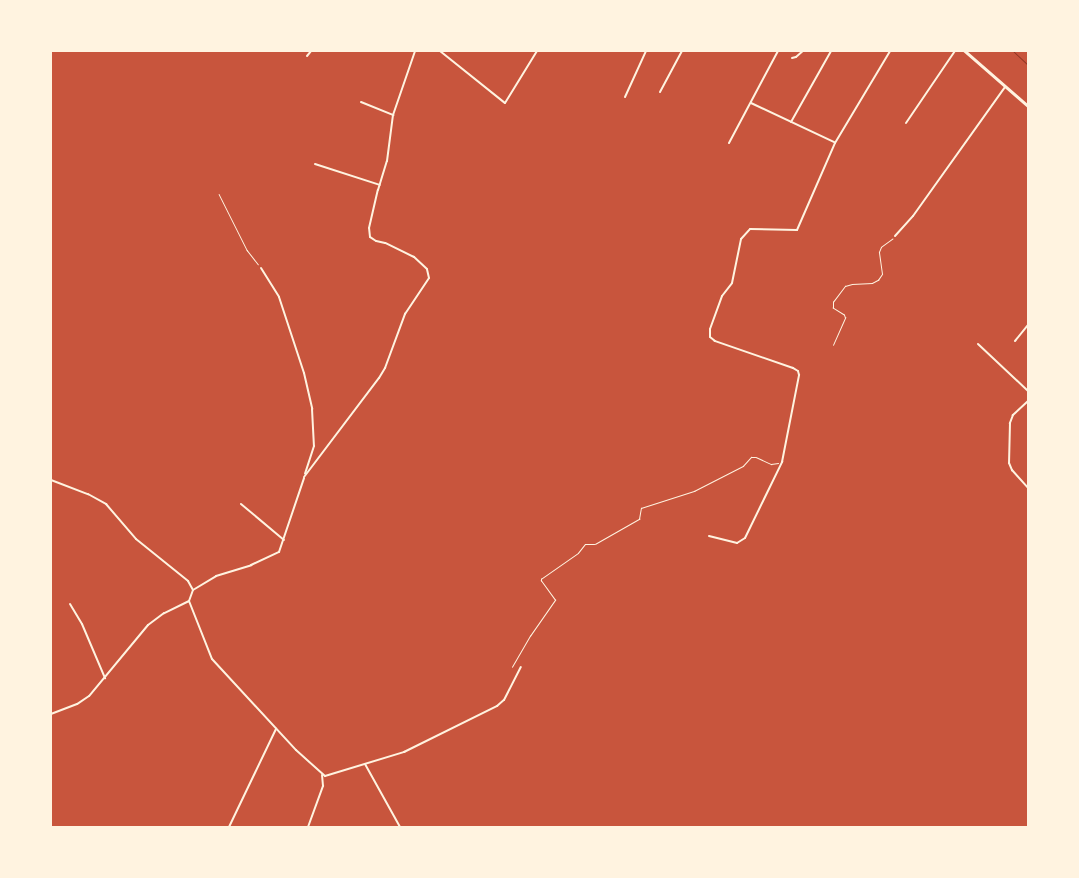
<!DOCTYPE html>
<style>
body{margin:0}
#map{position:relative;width:1079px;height:878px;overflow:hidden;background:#c8553d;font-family:"PT Sans",sans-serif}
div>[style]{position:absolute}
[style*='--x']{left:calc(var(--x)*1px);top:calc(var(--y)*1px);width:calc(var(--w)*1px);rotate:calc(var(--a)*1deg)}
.stream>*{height:1px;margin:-0.5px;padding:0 0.5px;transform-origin:0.5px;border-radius:0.5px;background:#8f3625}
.path>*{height:0.5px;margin:-0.25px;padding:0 0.25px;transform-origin:0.25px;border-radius:0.25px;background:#fff3e0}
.minor>*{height:2px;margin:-1px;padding:0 1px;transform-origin:1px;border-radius:1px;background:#fff3e0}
.primary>*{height:2.5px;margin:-1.25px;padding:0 1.25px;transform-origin:1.25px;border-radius:1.25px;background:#fff3e0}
span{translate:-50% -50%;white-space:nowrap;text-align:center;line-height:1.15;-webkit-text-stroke:4px #fff3e0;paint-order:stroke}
.frame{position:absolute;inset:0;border:52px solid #fff3e0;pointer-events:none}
</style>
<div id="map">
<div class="stream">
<i style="--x:1013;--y:51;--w:21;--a:43"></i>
</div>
<div class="path">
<i style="--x:219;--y:194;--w:63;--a:63.4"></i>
<i style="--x:247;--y:250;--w:18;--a:52"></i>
<i style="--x:833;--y:345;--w:30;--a:-66"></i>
<i style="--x:845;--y:318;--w:3;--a:-108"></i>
<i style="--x:844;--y:315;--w:13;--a:-148"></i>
<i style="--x:833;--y:308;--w:6;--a:-90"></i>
<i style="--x:833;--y:302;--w:20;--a:-53"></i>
<i style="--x:845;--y:286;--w:7;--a:-16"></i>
<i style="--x:852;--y:284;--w:20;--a:-3"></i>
<i style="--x:872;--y:283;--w:7;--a:-27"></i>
<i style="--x:878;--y:280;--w:7;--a:-56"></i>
<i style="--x:882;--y:274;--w:22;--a:-98"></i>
<i style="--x:879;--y:252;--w:5;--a:-68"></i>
<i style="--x:881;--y:247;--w:14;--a:-36"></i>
<i style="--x:512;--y:667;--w:36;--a:-60"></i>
<i style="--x:530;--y:636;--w:44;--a:-55.2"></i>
<i style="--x:555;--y:600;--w:24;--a:-126"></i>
<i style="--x:541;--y:581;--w:2;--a:-90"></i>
<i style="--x:541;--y:579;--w:45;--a:-35.1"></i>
<i style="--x:578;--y:553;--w:11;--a:-52"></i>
<i style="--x:585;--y:544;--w:10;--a:0"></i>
<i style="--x:595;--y:544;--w:51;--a:-29.6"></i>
<i style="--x:639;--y:519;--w:11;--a:-80"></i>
<i style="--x:641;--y:508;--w:56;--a:-17.8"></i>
<i style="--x:694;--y:491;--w:55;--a:-27"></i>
<i style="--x:743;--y:466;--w:12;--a:-48"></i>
<i style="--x:751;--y:457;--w:5;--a:0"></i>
<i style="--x:756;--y:457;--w:17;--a:25"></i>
<i style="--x:771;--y:464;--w:7;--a:-8"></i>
</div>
<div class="minor">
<i style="--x:440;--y:51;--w:83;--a:38.7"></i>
<i style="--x:505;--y:103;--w:61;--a:-58.4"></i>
<i style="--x:307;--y:56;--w:6;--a:-51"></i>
<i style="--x:792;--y:58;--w:4;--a:-14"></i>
<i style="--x:796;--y:57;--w:9;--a:-41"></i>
<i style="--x:660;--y:92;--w:47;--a:-61.8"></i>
<i style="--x:625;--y:97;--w:51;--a:-65.5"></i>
<i style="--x:361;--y:102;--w:35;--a:22"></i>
<i style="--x:751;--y:103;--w:92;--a:25.2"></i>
<i style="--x:791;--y:122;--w:81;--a:-60.6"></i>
<i style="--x:906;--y:123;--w:87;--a:-55.8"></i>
<i style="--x:729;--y:143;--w:104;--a:-62"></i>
<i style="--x:315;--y:164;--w:68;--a:17.9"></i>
<i style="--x:895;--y:236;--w:27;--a:-48"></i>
<i style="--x:913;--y:216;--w:158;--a:-54.5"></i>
<i style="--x:261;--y:268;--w:34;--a:58"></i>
<i style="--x:279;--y:297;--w:80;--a:71.8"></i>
<i style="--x:304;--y:373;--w:37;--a:77"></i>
<i style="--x:312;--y:409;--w:37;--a:87"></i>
<i style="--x:314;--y:446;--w:29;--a:108"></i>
<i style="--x:1015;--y:341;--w:21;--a:-51"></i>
<i style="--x:978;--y:344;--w:69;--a:43.2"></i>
<i style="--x:1028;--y:401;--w:21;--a:137"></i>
<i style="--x:1013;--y:415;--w:9;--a:111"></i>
<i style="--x:1010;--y:423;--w:40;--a:91.4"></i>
<i style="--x:1009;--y:463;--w:8;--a:67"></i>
<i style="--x:1012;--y:470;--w:24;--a:48"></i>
<i style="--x:304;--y:477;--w:124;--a:-52.9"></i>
<i style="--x:379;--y:378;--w:12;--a:-59"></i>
<i style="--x:385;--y:368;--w:58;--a:-69.7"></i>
<i style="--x:405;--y:314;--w:43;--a:-56.3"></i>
<i style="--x:429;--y:278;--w:9;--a:-103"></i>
<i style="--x:427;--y:269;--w:18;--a:-137"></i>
<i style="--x:414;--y:257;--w:32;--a:-154"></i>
<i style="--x:385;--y:243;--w:9;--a:-167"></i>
<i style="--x:376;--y:241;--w:7;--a:-146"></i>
<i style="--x:370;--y:237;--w:9;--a:-96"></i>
<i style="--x:369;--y:228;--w:39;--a:-77"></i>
<i style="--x:378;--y:190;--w:30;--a:-73"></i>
<i style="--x:387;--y:161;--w:46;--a:-82.6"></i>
<i style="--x:393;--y:115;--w:68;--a:-71"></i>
<i style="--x:51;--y:480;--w:40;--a:21"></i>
<i style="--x:88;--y:494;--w:21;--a:29"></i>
<i style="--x:106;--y:504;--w:46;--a:49.4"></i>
<i style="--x:136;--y:539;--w:67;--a:38.9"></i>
<i style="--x:188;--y:581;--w:10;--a:61"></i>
<i style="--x:193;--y:590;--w:12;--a:110"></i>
<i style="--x:189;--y:601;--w:28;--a:154"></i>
<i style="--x:164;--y:613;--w:20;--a:143"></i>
<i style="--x:148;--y:625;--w:92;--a:129.7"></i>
<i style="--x:89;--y:696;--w:14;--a:146"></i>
<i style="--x:77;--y:704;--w:28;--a:159"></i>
<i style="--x:241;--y:504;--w:56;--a:39.9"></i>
<i style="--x:709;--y:536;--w:29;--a:14"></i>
<i style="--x:737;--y:543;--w:9;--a:-32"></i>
<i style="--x:745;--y:538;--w:85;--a:-64"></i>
<i style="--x:782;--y:462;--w:89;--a:-78.9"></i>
<i style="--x:799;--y:375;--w:4;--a:-104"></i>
<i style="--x:798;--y:371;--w:6;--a:-149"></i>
<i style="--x:793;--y:368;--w:83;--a:-160.9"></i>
<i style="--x:715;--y:341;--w:6;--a:-141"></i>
<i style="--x:710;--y:337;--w:8;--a:-90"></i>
<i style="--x:710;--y:329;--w:35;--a:-70"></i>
<i style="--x:722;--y:296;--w:16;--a:-52"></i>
<i style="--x:732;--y:283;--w:45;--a:-78.4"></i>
<i style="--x:741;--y:239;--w:13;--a:-48"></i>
<i style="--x:750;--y:229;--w:47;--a:1.2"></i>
<i style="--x:797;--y:230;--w:95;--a:-66.4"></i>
<i style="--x:835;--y:143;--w:107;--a:-59.1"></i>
<i style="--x:193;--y:590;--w:27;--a:-31"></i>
<i style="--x:216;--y:576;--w:37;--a:-17"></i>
<i style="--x:251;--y:565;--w:31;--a:-25"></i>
<i style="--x:279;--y:552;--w:78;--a:-71.3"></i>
<i style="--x:189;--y:601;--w:62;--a:68.4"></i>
<i style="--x:212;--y:659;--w:124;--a:47.3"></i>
<i style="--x:296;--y:750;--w:39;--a:42"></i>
<i style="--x:325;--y:776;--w:83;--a:-16.9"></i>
<i style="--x:404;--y:752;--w:104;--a:-26.3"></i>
<i style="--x:497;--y:706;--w:9;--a:-41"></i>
<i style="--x:504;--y:700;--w:37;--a:-63"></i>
<i style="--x:70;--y:604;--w:23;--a:59"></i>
<i style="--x:82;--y:624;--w:59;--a:66.9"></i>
<i style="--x:365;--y:764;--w:72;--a:60.9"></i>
<i style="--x:229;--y:827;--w:109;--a:-64.4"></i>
<i style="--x:308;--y:827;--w:44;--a:-69.9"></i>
<i style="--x:323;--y:786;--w:11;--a:-95"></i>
</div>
<div class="primary">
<i style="--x:965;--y:51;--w:84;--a:41.1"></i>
</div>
<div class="frame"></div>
</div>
